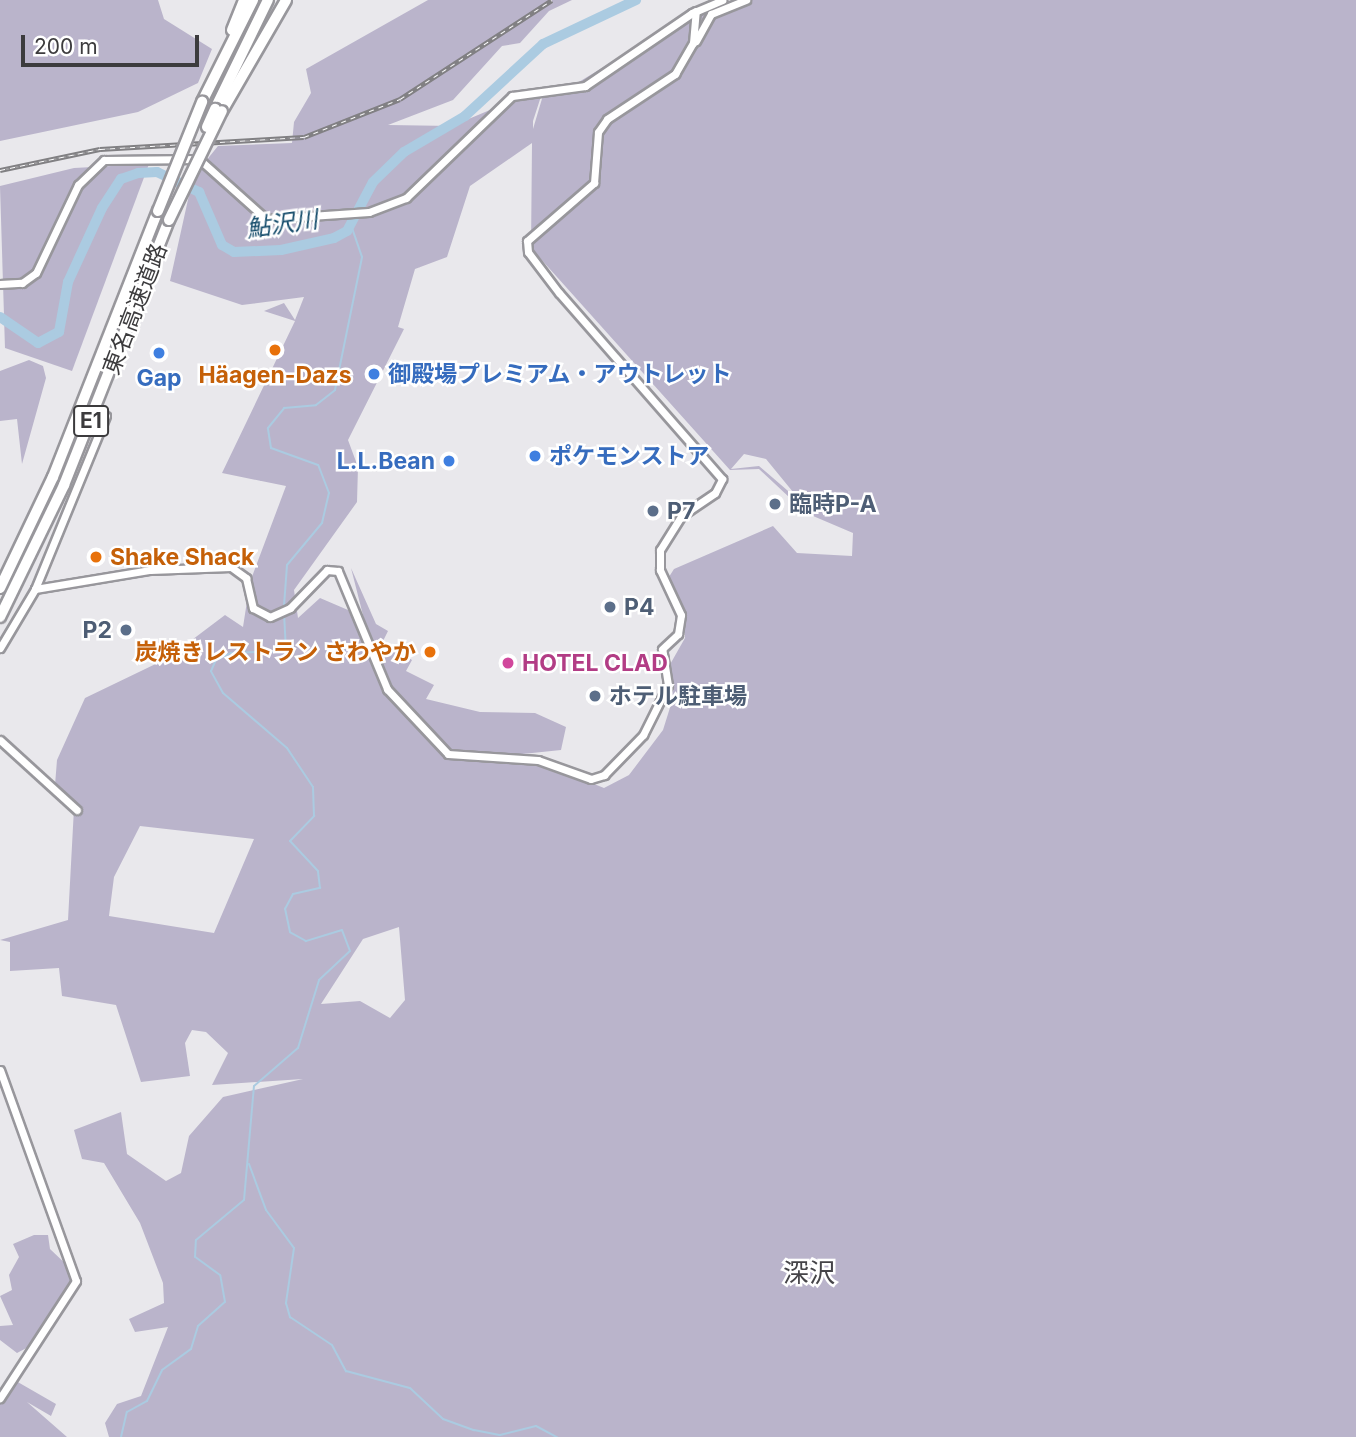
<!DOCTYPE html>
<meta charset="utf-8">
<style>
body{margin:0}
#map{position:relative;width:1356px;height:1437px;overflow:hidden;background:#e9e8ec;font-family:Inter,"Noto Sans JP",sans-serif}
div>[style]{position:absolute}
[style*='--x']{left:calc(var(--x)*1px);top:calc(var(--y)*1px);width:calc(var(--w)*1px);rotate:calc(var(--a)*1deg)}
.green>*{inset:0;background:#bab4cb}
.stream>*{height:2px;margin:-1px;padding:0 1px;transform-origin:1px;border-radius:1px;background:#abcbe1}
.river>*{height:10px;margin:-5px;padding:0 5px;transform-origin:5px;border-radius:5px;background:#abcbe1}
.roads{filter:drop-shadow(2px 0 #98979c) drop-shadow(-2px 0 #98979c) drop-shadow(0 2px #98979c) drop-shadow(0 -2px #98979c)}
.tertiary>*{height:7px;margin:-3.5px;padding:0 3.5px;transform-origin:3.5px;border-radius:3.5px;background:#fff}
.motorway>*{height:10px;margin:-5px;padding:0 5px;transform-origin:5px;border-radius:5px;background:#fff}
.rail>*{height:4.5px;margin-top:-2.25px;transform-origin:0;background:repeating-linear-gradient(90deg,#fff 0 5px,#818083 0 10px);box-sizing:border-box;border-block:2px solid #818083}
.bridges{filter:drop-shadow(2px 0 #98979c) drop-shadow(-2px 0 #98979c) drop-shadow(0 2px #98979c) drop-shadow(0 -2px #98979c)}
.motorway-bridge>*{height:10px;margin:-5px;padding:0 5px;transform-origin:5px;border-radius:5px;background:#fff}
.dots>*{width:19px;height:19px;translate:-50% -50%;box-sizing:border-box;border:4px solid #fff;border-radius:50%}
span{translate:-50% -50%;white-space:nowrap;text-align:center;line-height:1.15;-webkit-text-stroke:5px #fff;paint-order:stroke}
.shield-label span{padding:2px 5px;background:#fff;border:2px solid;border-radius:5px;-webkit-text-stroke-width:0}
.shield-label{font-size:21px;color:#3c3b3d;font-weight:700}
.street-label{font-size:23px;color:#3c3b3d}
.shop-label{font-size:23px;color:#366cbe;font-weight:700}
.left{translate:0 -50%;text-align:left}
.right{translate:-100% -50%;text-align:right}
.food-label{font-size:23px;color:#c56008;font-weight:700}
.service-label{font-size:23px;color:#4e5e75;font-weight:700}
.hotel-label{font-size:23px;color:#b23c85;font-weight:700}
.water-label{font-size:24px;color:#154c6b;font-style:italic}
.quarter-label{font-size:26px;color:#454448}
.scale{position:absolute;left:21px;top:35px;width:178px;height:32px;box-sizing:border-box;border:4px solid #3c3b3d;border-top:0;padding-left:9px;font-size:21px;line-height:24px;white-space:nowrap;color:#3c3b3d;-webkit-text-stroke:5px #fff;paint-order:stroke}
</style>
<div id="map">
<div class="green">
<i style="clip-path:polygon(0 0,158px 0,164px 19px,212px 49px,198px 83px,138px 112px,0 141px)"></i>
<i style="clip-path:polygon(evenodd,428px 0,572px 0,549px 11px,520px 43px,502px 46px,453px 100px,388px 125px,452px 126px,544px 87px,533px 121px,533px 129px,544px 92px,564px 91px,696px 11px,716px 14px,734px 0,1356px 0,1356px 1437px,109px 1437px,105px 1423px,117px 1404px,141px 1396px,168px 1327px,135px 1332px,129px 1319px,164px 1303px,163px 1283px,140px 1223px,104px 1163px,82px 1159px,74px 1130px,121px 1112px,127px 1154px,166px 1181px,181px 1173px,189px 1136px,223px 1097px,303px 1079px,212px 1085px,228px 1053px,206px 1032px,192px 1030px,185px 1043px,190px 1076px,141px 1082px,116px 1005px,62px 996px,59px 968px,10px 971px,10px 942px,0 940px,68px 920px,74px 808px,55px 785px,57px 760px,85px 698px,168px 658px,225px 615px,243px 627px,250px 582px,286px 486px,222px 473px,295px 321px,264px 311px,284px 303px,295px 320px,304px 297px,242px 305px,170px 281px,193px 177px,218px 146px,292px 143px,294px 122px,311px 93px,306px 69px,428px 0,532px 143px,531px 248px,730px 470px,759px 469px,806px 513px,853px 533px,852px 556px,797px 553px,773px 526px,674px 569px,667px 580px,683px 612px,685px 638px,668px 668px,673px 698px,663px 730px,629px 775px,604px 788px,527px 757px,494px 757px,561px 750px,566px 727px,535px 713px,480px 712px,426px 699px,434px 685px,406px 671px,412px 660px,383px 641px,388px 631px,376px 624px,351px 568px,365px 623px,357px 625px,348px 610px,320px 598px,298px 618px,294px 590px,357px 502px,358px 467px,348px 440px,404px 329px,398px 327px,415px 269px,447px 257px,470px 186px,532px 143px,428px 0,744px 454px,766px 459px,802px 503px,759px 466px,731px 469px,744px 454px,428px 0,140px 826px,254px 839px,214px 933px,109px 916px,114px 877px,140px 826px,428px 0,399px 927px,405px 1000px,390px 1018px,360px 1001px,321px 1004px,363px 939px,399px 927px)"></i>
<i style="clip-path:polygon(149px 164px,72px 371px,5px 348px,0 186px,74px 168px)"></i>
<i style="clip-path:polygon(29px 360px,43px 366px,46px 378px,22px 464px,17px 419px,0 421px,0 371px)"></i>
<i style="clip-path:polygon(34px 1235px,48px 1235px,50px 1249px,70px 1268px,72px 1284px,34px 1344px,17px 1353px,0 1340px,0 1326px,13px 1325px,0 1296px,12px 1290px,9px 1275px,19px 1257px,13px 1244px)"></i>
<i style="clip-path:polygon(16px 1381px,56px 1404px,51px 1416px,27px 1402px,67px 1437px,0 1437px,0 1400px)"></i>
</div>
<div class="stream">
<i style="--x:284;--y:606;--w:41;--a:-85.8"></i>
<i style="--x:287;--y:565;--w:55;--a:-50.2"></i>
<i style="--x:322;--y:523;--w:31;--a:-77"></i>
<i style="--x:329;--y:493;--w:30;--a:-111"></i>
<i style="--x:318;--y:465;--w:50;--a:-160.1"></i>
<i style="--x:271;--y:448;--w:20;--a:-99"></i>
<i style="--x:268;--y:428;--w:26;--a:-51"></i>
<i style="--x:284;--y:408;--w:32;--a:-5"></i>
<i style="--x:316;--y:405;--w:24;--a:-38"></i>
<i style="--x:335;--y:390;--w:136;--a:-78.5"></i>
<i style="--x:362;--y:257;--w:34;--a:-109"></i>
<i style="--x:249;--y:1164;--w:49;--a:69.7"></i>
<i style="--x:266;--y:1210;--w:47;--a:53.6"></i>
<i style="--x:294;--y:1248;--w:56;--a:98.3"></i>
<i style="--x:286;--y:1303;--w:15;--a:74"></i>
<i style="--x:290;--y:1317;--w:50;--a:33.7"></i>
<i style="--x:332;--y:1345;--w:30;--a:62"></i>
<i style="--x:346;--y:1371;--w:66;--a:14.9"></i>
<i style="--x:410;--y:1388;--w:45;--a:43.2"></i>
<i style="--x:443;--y:1419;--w:33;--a:20"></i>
<i style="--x:474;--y:1430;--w:26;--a:11"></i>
<i style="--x:500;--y:1435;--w:37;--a:-14"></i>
<i style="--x:536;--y:1426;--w:24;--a:28"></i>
<i style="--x:121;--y:1437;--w:26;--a:-77"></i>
<i style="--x:127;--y:1412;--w:23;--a:-29"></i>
<i style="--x:147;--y:1401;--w:34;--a:-64"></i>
<i style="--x:162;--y:1370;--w:36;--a:-36"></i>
<i style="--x:191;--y:1349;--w:24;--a:-73"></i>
<i style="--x:198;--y:1326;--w:36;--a:-42"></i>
<i style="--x:225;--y:1302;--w:27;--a:-100"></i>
<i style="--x:220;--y:1275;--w:31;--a:-144"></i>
<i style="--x:195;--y:1257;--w:17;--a:-87"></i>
<i style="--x:196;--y:1240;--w:62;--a:-39.8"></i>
<i style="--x:244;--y:1200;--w:114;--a:-85"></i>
<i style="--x:254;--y:1086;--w:58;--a:-40.8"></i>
<i style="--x:298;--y:1048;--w:71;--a:-72.8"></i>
<i style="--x:319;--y:980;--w:42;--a:-43.1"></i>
<i style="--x:350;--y:951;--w:22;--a:-111"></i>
<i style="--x:342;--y:930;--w:38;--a:163"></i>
<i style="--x:306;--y:941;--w:18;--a:-151"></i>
<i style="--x:290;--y:932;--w:24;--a:-102"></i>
<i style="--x:285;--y:909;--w:17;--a:-62"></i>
<i style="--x:293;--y:894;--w:28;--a:-13"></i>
<i style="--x:320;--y:888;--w:17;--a:-97"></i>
<i style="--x:318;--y:871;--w:41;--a:-133"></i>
<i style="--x:290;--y:841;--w:35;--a:-46"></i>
<i style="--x:314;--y:816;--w:29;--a:-92"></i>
<i style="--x:313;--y:787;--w:47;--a:-123.7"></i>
<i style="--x:287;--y:748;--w:84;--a:-139.3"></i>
<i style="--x:223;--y:693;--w:25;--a:-119"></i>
<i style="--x:211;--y:671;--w:12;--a:-66"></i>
<i style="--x:216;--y:660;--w:17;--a:-25"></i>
<i style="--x:231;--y:653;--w:55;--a:-2.1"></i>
<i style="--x:286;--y:651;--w:36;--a:-93"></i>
</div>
<div class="river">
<i style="--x:0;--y:317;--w:46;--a:34.4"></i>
<i style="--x:38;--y:343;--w:24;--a:-28"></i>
<i style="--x:59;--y:332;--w:51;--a:-79.8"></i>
<i style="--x:68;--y:282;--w:81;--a:-65.3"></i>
<i style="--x:102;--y:208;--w:35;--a:-57"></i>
<i style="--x:121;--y:179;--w:18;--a:-19"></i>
<i style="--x:138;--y:173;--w:19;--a:-3"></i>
<i style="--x:157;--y:172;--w:47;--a:25.5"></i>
<i style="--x:199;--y:192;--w:58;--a:66.5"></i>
<i style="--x:222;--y:245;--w:14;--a:30"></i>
<i style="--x:234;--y:252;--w:47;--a:-2.4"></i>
<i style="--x:281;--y:250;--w:54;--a:-12.8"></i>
<i style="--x:334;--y:238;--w:15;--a:-28"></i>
<i style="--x:347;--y:231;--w:55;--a:-62"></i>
<i style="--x:373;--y:182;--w:43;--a:-44.1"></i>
<i style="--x:404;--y:152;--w:71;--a:-30.5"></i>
<i style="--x:465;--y:116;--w:106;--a:-42.7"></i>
<i style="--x:543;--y:44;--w:103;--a:-25.3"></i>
</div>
<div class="roads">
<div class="tertiary">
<i style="--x:696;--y:41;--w:31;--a:-61"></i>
<i style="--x:711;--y:14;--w:38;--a:-22"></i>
<i style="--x:0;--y:284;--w:22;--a:-3"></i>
<i style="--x:22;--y:283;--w:17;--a:-36"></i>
<i style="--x:36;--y:273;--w:98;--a:-64.5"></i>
<i style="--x:78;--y:185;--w:36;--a:-44"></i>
<i style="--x:104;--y:160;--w:95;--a:-0.6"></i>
<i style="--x:199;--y:159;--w:90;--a:41.8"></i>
<i style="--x:266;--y:219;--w:103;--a:-3.9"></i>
<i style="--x:369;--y:212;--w:40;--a:-21"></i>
<i style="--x:406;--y:198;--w:147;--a:-43.9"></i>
<i style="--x:512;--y:96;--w:74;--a:-7.8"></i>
<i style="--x:585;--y:86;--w:130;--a:-34.3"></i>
<i style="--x:692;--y:13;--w:33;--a:-23"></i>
<i style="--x:35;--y:589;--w:117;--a:-9.4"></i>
<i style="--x:150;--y:570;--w:81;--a:-2.1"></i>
<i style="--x:231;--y:567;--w:19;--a:36"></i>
<i style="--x:246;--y:578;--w:31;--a:77"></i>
<i style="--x:253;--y:608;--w:19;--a:28"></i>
<i style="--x:270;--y:617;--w:22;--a:-24"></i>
<i style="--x:290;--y:608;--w:53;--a:-45.8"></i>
<i style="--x:327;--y:570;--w:11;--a:5"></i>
<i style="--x:338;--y:571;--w:128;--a:67.4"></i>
<i style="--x:387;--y:689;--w:89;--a:46.8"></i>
<i style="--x:448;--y:754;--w:90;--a:3.8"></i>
<i style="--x:538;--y:760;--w:56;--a:19.7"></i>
<i style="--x:591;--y:779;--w:14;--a:-17"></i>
<i style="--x:604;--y:775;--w:56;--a:-45.7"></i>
<i style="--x:643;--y:735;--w:56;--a:-63.4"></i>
<i style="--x:668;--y:685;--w:36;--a:-99"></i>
<i style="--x:662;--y:649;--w:22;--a:-43"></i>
<i style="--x:678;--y:634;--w:19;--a:-81"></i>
<i style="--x:681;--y:615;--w:50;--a:-115"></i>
<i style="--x:660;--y:570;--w:20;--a:-90"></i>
<i style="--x:660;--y:550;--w:40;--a:-58"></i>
<i style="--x:681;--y:516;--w:41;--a:-34.1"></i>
<i style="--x:715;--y:493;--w:16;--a:-63"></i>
<i style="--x:722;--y:479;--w:247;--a:-131.2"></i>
<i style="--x:559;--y:293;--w:51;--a:-127.1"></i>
<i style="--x:528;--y:252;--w:11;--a:-95"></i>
<i style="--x:527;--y:241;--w:89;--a:-40.9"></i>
<i style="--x:594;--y:183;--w:51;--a:-85.5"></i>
<i style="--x:598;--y:132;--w:16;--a:-55"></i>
<i style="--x:607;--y:119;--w:82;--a:-33.5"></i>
<i style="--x:675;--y:74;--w:36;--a:-60"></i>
<i style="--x:693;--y:43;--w:32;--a:-85"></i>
<i style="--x:0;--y:648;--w:69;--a:-59.3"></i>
<i style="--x:35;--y:589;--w:187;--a:-67.7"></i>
<i style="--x:0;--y:740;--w:104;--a:42.3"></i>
<i style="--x:0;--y:1070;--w:224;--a:70.2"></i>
<i style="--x:76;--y:1281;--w:140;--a:123"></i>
</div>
<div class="motorway">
<i style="--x:232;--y:30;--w:32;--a:-68"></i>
<i style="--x:202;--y:102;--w:114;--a:-63.4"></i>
<i style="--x:215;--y:109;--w:121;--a:-64.1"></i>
<i style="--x:222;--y:111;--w:128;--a:-60"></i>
<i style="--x:0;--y:588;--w:123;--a:-64.5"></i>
<i style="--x:53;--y:477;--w:286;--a:-68.5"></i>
<i style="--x:0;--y:617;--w:147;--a:-64.1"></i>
<i style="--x:64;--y:485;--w:285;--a:-68.4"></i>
</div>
</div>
<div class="rail">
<i style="--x:0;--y:170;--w:102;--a:-11.9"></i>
<i style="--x:100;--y:149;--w:204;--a:-3.4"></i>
<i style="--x:304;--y:137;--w:103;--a:-21.6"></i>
<i style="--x:400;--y:99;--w:181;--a:-33.1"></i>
</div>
<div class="bridges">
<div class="motorway-bridge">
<i style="--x:207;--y:127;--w:20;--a:-66"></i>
<i style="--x:158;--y:211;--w:118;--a:-68"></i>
<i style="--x:169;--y:220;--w:121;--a:-64.1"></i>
</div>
</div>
<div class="dots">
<i style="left:275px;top:350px;background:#e8710a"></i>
<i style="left:159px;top:353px;background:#3f7fe0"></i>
<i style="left:374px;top:374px;background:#3f7fe0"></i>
<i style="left:535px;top:456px;background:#3f7fe0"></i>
<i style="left:449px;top:461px;background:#3f7fe0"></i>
<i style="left:775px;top:504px;background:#5c6f8a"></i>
<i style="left:653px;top:511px;background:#5c6f8a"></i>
<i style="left:96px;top:557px;background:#e8710a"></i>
<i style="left:610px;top:607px;background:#5c6f8a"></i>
<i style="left:126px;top:630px;background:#5c6f8a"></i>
<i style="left:430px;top:652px;background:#e8710a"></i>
<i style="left:508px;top:663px;background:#d1479c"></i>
<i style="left:595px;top:696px;background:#5c6f8a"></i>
</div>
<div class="shield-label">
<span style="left:91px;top:421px">E1</span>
</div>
<div class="street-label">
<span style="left:135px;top:309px;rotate:-69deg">東名高速道路</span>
</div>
<div class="shop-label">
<span class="left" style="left:388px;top:374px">御殿場プレミアム・アウトレット</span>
<span style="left:159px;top:378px">Gap</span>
<span class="left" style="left:549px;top:456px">ポケモンストア</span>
<span class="right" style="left:435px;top:461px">L.L.Bean</span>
</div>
<div class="food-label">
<span style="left:275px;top:375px">Häagen-Dazs</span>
<span class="left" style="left:110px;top:557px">Shake Shack</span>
<span class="right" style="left:416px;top:652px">炭焼きレストラン さわやか</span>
</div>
<div class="service-label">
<span class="left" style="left:789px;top:504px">臨時P-A</span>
<span class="left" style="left:667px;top:511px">P7</span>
<span class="left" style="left:624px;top:607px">P4</span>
<span class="right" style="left:112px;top:630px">P2</span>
<span class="left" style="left:609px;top:696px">ホテル駐車場</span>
</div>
<div class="hotel-label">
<span class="left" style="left:522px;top:663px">HOTEL CLAD</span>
</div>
<div class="water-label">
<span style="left:282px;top:224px;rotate:-8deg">鮎沢川</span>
</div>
<div class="quarter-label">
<span style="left:809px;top:1273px">深沢</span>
</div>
<div class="scale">200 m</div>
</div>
